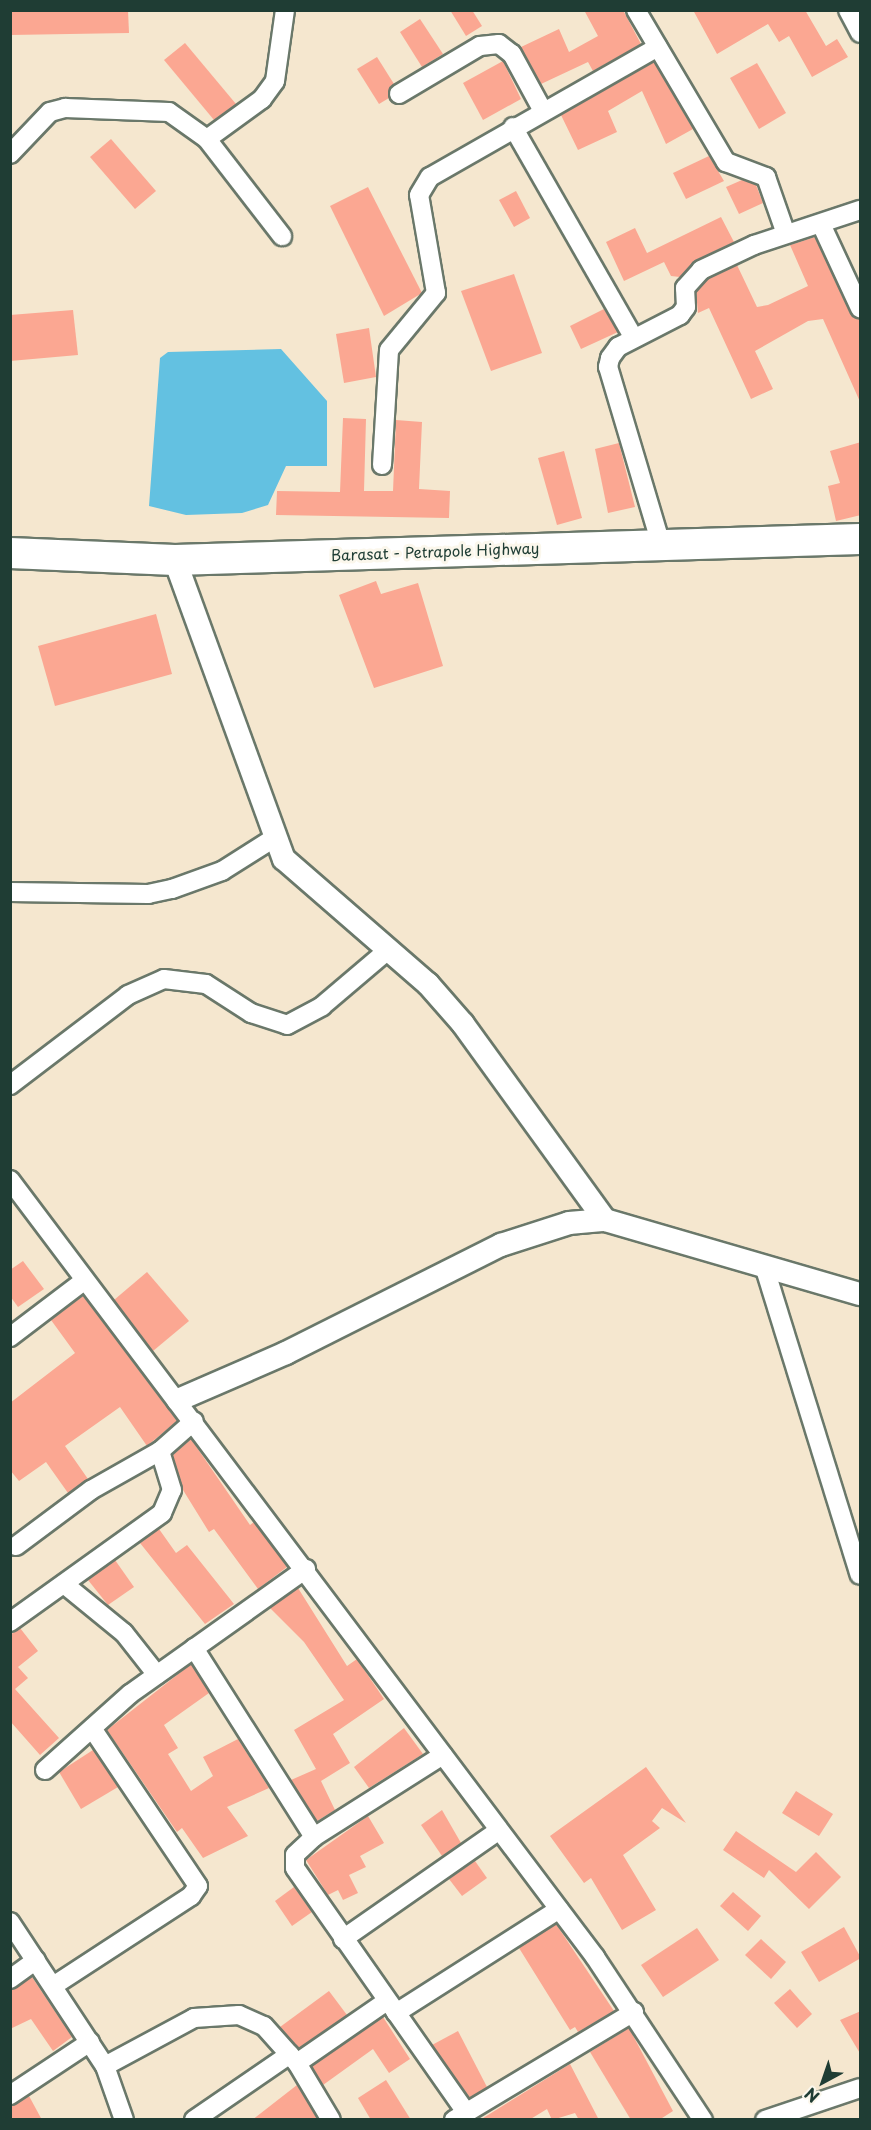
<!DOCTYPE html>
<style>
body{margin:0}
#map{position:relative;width:871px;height:2130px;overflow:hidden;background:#f5e7cf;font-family:"Playpen Sans",sans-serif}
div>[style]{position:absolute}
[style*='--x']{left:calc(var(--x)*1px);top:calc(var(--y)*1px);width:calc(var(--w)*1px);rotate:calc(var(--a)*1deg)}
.water>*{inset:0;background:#63c1e1}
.building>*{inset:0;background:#fba792}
.roads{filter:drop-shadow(2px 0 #6a786a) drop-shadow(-2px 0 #6a786a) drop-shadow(0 2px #6a786a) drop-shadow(0 -2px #6a786a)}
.minor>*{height:18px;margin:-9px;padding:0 9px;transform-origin:9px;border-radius:9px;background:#fff}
.tertiary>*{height:22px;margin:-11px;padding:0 11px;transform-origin:11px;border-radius:11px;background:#fff}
.trunk>*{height:30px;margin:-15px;padding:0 15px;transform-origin:15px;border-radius:15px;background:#fff}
span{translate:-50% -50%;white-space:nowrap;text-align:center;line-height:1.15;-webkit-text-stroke:6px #fbf7ec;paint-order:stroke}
.street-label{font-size:15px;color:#1f3d34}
.frame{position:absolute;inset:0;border:12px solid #1f3d34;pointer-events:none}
.north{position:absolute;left:793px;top:2052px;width:60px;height:60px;-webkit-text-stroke:4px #fbf7ec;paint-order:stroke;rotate:220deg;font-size:16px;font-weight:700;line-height:24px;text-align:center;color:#1f3d34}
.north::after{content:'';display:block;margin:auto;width:21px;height:27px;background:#1f3d34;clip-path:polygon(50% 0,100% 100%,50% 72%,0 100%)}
</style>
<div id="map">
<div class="water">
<i style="clip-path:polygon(281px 349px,327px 401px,327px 466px,286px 466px,268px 505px,242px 513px,186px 515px,149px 506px,160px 358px,168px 352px)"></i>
</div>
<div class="building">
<i style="clip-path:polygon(10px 10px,128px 10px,129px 33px,10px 35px)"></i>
<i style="clip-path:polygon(450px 10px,472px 10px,482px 26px,466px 36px)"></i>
<i style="clip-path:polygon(584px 10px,623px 10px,641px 44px,593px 71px,588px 62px,541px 84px,521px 47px,559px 29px,569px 52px,598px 36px)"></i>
<i style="clip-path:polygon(693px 10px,805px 10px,826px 46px,837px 39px,848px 57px,812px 77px,789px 36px,779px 42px,768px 24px,717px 54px)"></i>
<i style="clip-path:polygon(420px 19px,443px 54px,422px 67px,400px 32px)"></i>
<i style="clip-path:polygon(185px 43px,236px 104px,214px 120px,164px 60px)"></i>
<i style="clip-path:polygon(377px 57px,394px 84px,389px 98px,379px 104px,357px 69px)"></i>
<i style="clip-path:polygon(503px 61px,521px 99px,483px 120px,463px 83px)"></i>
<i style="clip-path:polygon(654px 62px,693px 129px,666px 144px,642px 91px,608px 111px,617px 132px,578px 150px,561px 115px)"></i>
<i style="clip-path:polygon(757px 63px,786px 113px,759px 129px,730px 78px)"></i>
<i style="clip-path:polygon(111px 139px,156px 191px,135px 209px,90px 157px)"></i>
<i style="clip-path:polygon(709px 156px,724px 181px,686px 199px,673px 173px)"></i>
<i style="clip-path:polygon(742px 180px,756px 185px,763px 203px,739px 214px,726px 187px)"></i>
<i style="clip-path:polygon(368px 187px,422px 293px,384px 316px,330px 206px)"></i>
<i style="clip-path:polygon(516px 191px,530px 218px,514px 227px,499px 200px)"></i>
<i style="clip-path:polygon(721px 217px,734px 242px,696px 260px,680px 277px,671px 276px,664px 262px,624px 281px,606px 242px,635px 228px,647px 253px)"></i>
<i style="clip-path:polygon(815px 237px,850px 313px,861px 319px,861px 404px,823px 319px,808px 321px,755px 351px,773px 389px,751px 399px,709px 308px,698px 313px,696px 292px,708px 279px,737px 265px,757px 307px,768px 305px,808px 286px,790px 245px)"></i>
<i style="clip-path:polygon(514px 274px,542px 353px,491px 371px,461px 291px)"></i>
<i style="clip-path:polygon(604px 309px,618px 332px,581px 349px,570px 326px)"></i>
<i style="clip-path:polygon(73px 310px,78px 355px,10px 361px,10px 315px)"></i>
<i style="clip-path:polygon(369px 328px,376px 377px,344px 383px,336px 334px)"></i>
<i style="clip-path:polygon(343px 418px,366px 419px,364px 491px,393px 491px,396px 420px,422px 422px,419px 489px,450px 491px,449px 518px,276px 515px,277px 491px,340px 492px)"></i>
<i style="clip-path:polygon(861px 442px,861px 515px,836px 521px,828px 486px,840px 483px,830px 451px)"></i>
<i style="clip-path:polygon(619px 443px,635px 507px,608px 513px,595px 449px)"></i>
<i style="clip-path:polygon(564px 451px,582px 518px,557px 525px,538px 458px)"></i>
<i style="clip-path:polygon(376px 581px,381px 594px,418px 583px,443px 666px,374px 688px,339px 595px)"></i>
<i style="clip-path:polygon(156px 614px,172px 674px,55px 706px,38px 646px)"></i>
<i style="clip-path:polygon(23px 1261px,44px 1289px,18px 1307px,10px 1296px,10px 1270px)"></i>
<i style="clip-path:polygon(147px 1272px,189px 1321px,153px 1351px,114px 1300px)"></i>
<i style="clip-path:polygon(83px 1296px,177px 1421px,147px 1446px,120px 1407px,65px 1446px,88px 1479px,68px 1493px,46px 1462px,19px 1481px,10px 1470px,10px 1403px,75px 1353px,51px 1320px)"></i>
<i style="clip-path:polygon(191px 1439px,250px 1525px,254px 1522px,287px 1567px,258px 1589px,214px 1529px,209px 1532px,183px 1490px,173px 1455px)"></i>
<i style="clip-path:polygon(159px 1529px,176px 1553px,187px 1545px,234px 1604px,205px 1624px,140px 1543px)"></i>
<i style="clip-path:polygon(115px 1560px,134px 1587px,108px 1605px,88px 1580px)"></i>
<i style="clip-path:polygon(298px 1588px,347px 1666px,357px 1659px,384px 1699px,333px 1734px,350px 1763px,321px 1781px,335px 1810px,317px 1821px,291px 1780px,316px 1769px,294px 1730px,344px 1700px,304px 1642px,270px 1608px)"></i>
<i style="clip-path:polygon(20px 1628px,38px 1651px,18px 1667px,28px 1678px,15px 1689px,59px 1738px,40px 1755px,10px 1721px,10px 1635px)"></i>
<i style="clip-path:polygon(191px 1664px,209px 1693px,164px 1725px,178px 1748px,168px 1754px,191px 1791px,213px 1776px,203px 1757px,238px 1739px,269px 1788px,227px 1807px,248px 1836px,203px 1858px,182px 1828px,177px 1832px,107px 1730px)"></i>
<i style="clip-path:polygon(404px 1728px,423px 1754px,369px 1788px,354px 1767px)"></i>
<i style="clip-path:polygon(93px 1750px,118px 1787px,81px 1809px,59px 1772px)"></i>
<i style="clip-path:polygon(646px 1767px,686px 1823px,662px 1808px,652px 1821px,660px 1828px,623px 1855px,656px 1910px,622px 1930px,591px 1878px,584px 1883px,550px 1836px)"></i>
<i style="clip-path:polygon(796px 1791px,833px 1814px,819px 1836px,782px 1813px)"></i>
<i style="clip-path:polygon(442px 1810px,461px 1843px,442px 1856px,421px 1825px)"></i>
<i style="clip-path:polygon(368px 1816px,384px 1843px,360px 1856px,366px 1867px,349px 1875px,358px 1893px,343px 1900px,338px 1890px,328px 1895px,306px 1860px)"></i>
<i style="clip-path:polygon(736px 1831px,796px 1872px,816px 1852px,841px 1877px,809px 1909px,769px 1870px,764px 1878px,723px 1850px)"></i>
<i style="clip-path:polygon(475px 1861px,487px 1878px,462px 1896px,449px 1879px)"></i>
<i style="clip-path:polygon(294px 1887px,312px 1912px,292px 1926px,275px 1901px)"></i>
<i style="clip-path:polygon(733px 1892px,761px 1916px,748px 1931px,720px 1906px)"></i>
<i style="clip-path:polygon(556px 1924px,614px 2011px,578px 2032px,575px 2027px,570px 2030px,519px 1948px)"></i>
<i style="clip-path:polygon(844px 1927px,861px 1958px,819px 1982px,801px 1952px)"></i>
<i style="clip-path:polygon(697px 1928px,719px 1960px,663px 1997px,641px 1965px)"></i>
<i style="clip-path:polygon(761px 1939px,786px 1962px,771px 1979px,745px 1955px)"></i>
<i style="clip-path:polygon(32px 1977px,72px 2037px,53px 2051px,31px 2019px,10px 2029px,10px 1990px)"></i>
<i style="clip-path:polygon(790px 1989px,812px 2014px,797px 2028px,774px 2003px)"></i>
<i style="clip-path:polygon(329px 1991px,347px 2015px,299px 2048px,280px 2027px)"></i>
<i style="clip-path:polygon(861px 2011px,861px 2055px,840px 2020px)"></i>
<i style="clip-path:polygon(383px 2017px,410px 2059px,389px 2073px,373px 2049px,323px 2085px,312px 2066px)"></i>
<i style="clip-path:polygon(629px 2028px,673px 2111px,659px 2120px,631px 2120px,590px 2052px)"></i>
<i style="clip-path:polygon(458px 2031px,487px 2087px,470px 2098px,432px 2045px)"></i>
<i style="clip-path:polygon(570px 2064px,599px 2120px,579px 2120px,575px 2113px,552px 2120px,547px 2109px,529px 2120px,480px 2120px)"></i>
<i style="clip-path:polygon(386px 2080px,411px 2120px,371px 2120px,358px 2098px)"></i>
<i style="clip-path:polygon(297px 2085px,318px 2120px,252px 2120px)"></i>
<i style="clip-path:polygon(29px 2096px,42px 2120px,10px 2120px,10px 2106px)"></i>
</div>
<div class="roads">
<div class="minor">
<i style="--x:636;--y:10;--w:177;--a:59.4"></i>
<i style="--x:726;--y:162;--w:43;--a:20.6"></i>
<i style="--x:766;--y:177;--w:60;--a:70.7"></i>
<i style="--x:848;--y:10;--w:26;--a:62"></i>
<i style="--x:399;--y:94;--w:94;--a:-30.7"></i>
<i style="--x:480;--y:46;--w:19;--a:-6"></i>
<i style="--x:499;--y:44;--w:16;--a:38"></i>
<i style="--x:512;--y:54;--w:65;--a:61.5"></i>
<i style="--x:513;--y:127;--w:243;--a:60.2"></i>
<i style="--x:207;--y:139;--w:68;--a:-36"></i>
<i style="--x:262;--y:99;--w:22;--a:-54"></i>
<i style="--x:275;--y:81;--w:72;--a:-82"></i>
<i style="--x:10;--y:154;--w:58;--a:-46.4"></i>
<i style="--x:50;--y:112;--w:16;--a:-15"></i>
<i style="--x:65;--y:108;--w:104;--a:2.2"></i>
<i style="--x:169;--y:112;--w:47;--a:35.4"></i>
<i style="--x:207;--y:139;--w:123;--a:52.3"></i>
<i style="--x:821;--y:224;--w:93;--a:65.1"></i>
<i style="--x:382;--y:465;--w:115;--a:-86.5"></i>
<i style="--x:389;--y:350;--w:74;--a:-50.5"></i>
<i style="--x:436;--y:293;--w:99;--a:-99.8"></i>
<i style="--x:419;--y:195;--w:21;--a:-59"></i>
<i style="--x:430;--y:177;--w:262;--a:-29.7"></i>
<i style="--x:660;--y:541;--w:182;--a:-106.6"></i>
<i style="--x:608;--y:367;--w:9;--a:-77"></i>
<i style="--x:610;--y:358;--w:14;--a:-54"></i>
<i style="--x:618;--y:347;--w:70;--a:-27.3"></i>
<i style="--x:680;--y:315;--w:10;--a:-53"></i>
<i style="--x:686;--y:307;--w:19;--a:-93"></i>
<i style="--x:685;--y:288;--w:24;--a:-48"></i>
<i style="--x:701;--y:270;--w:59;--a:-25.3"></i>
<i style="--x:754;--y:245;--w:112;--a:-18.3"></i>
<i style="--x:10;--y:892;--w:138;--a:0.8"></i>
<i style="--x:148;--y:894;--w:25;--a:-12"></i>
<i style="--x:172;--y:889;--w:53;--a:-19.8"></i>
<i style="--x:222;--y:871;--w:62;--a:-32.4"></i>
<i style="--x:10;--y:1085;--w:148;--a:-37.3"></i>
<i style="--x:128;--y:995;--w:39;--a:-24"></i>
<i style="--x:164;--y:979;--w:42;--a:6.8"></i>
<i style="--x:206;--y:984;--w:54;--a:32.8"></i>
<i style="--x:251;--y:1013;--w:38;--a:18"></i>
<i style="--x:287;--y:1025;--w:40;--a:-28"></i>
<i style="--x:322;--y:1006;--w:87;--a:-40.3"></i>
<i style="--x:10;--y:1180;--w:973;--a:53.02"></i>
<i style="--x:595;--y:1957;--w:196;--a:56.5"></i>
<i style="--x:765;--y:1269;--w:320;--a:72.8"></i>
<i style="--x:10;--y:1337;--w:94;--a:-37.2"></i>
<i style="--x:16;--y:1546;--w:94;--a:-36.7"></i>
<i style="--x:91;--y:1490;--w:79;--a:-29.5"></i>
<i style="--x:64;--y:1584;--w:77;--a:39.2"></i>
<i style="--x:124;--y:1633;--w:53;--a:51.8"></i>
<i style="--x:10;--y:1622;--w:187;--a:-35.6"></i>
<i style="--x:162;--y:1513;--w:25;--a:-67"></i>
<i style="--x:172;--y:1490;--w:41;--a:-107.1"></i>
<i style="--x:160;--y:1451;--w:45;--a:-41.4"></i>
<i style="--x:194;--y:1648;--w:224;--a:57.6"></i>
<i style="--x:443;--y:1755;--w:153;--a:147.6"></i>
<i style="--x:314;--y:1837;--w:26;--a:137"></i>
<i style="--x:295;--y:1855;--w:13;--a:90"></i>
<i style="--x:295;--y:1868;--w:298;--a:55"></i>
<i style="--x:45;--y:1770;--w:114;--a:-41.8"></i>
<i style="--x:130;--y:1694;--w:216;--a:-35.4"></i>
<i style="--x:10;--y:1922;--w:173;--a:56.6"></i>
<i style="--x:105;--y:2066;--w:57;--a:70.6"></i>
<i style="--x:343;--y:1939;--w:190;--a:-34.9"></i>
<i style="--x:10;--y:1979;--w:32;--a:-36"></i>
<i style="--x:53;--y:1986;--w:165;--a:-33.1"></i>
<i style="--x:191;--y:1896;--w:12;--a:-55"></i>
<i style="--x:198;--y:1886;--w:190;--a:-123.9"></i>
<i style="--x:396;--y:2013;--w:193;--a:-32.5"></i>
<i style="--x:297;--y:2063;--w:109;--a:-34.6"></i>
<i style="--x:105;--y:2066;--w:101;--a:-28.3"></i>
<i style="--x:194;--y:2018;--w:45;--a:-3.8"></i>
<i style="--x:239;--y:2015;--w:27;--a:24"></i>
<i style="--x:264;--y:2026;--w:50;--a:48.3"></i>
<i style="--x:297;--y:2063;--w:66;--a:59.2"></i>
<i style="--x:10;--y:2095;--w:96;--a:-33.5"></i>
<i style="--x:194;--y:2120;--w:116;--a:-34.5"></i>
<i style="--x:454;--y:2120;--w:210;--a:-31"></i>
<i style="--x:765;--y:2120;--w:100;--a:-18.6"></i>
</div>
<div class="tertiary">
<i style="--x:175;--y:560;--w:318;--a:70"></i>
<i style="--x:284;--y:859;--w:191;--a:41"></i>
<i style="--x:428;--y:984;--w:53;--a:48.8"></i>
<i style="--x:463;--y:1024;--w:242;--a:54.1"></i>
<i style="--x:178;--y:1400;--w:118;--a:-23.5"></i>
<i style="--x:286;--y:1353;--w:241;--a:-26.7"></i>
<i style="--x:501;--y:1245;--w:71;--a:-17.9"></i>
<i style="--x:569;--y:1223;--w:36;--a:-5"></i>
<i style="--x:605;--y:1220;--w:266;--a:16.2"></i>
</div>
<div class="trunk">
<i style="--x:10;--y:553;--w:165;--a:2.4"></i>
<i style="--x:175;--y:560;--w:685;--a:-1.76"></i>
</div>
</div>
<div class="street-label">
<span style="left:435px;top:551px;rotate:-2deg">Barasat - Petrapole Highway</span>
</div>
<div class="frame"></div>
<div class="north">N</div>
</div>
